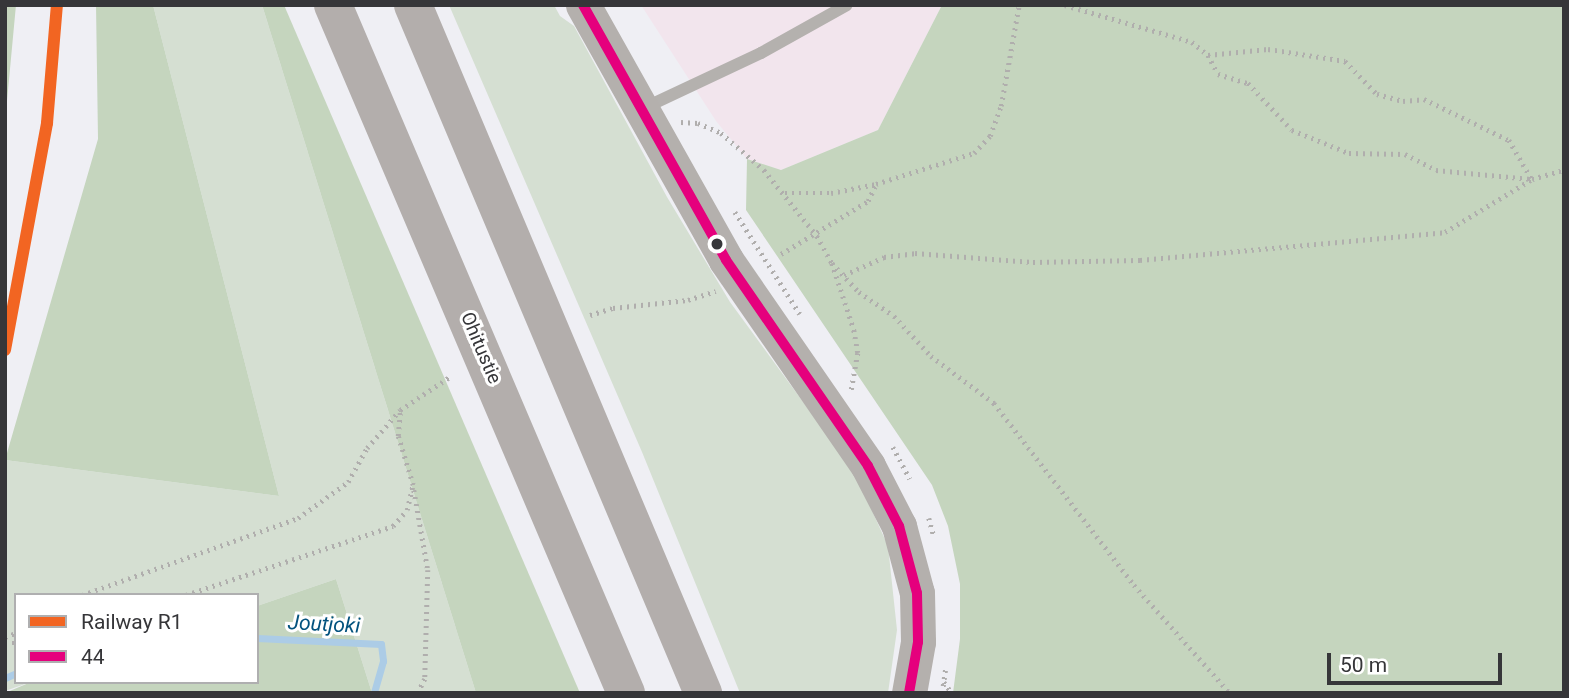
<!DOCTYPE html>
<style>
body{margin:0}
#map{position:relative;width:1569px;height:698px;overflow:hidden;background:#efeff4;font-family:Roboto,sans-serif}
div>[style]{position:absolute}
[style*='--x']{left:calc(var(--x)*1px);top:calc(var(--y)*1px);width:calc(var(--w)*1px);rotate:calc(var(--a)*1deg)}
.commercial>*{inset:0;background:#f2e5ed}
.green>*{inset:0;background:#d5dfd2}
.forest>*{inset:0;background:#c5d5be}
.stream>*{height:7px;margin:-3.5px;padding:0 3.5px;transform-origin:3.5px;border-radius:3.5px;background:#accce6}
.path>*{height:4.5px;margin-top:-2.25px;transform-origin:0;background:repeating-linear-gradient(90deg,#b0aead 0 2px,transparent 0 7px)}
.lane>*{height:12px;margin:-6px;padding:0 6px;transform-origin:6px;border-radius:6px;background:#b4b1ae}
.secondary>*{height:35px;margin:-17.5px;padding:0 17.5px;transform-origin:17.5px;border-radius:17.5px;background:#b4b0ad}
.highway>*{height:38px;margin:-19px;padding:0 19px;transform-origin:19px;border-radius:19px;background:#b3aeac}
.bus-1>*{height:10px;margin:-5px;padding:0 5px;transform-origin:5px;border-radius:5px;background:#e5007d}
.rail-1>*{height:12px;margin:-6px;padding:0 6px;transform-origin:6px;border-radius:6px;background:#f26522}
.dots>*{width:19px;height:19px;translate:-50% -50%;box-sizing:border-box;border:4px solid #fff;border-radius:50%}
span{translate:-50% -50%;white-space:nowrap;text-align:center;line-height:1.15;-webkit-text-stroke:6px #fff;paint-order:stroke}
.street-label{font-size:19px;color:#363639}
.water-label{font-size:21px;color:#03527e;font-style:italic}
.frame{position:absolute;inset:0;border:7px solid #363639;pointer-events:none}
.legend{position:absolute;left:14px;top:593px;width:245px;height:91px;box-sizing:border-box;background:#fff;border:2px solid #afafb0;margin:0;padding:9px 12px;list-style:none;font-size:21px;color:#363639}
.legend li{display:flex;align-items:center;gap:14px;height:35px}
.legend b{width:35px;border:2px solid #afafb0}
.scale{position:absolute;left:1327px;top:653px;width:175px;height:32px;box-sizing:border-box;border:4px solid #363639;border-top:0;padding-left:9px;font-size:21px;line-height:24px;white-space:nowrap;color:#363639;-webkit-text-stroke:5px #fff;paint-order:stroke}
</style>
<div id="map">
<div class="commercial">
<i style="clip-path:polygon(641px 5px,942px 5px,878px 130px,781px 170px,747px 159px,716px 121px)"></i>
</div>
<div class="green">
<i style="clip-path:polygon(153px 5px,262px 5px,476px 693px,372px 693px,336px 579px,257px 606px,257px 595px,16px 595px,16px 682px,31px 682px,5px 691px,5px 460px,279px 496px)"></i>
<i style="clip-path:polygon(449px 5px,554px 5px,560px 16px,574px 26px,667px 197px,730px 302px,855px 473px,888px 546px,897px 630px,888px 693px,740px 693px,642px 452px)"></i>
</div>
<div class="forest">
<i style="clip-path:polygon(5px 5px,16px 5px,5px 122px)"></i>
<i style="clip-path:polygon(96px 5px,153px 5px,279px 496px,5px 460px,98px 139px)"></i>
<i style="clip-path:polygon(262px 5px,284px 5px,580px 693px,476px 693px)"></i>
<i style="clip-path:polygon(942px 5px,1564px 5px,1564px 693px,953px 693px,960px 639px,960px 584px,948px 526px,932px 485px,746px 210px,747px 159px,781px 170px,878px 130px)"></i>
<i style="clip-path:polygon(336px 579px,372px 693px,5px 693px,31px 682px,257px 682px,257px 606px)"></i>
</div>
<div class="stream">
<i style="--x:257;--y:638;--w:124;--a:2.8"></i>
<i style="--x:381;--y:644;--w:17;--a:83"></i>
<i style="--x:383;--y:661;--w:33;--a:106"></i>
<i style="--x:5;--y:678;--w:12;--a:-24"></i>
</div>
<div class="path">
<i style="--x:1065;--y:5;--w:132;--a:16.2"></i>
<i style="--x:1192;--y:42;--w:21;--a:39"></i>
<i style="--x:1208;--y:55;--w:21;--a:62"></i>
<i style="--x:1218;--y:74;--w:31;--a:17"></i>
<i style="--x:1248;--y:83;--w:64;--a:46.9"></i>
<i style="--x:1292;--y:130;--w:61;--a:22"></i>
<i style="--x:1349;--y:153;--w:56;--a:1"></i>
<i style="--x:1405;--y:154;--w:35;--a:27"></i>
<i style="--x:1436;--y:170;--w:95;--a:5.4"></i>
<i style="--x:1208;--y:55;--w:60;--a:-5.7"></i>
<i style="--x:1268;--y:49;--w:78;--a:8.9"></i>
<i style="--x:1345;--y:61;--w:46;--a:45.9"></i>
<i style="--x:1377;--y:94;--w:27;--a:15"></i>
<i style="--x:1403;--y:101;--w:21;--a:-5"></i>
<i style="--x:1424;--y:99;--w:94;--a:25.8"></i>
<i style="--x:1509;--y:140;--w:44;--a:59.9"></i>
<i style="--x:681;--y:122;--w:17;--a:3"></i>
<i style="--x:698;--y:123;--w:25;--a:23"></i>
<i style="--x:721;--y:133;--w:57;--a:40.7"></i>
<i style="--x:764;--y:170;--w:85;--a:51.2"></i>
<i style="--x:817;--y:236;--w:31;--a:61"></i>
<i style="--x:832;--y:263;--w:71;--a:71.8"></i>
<i style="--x:854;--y:330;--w:23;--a:80"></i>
<i style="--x:858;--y:353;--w:40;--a:100"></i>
<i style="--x:785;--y:193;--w:46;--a:0"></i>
<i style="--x:831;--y:193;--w:46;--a:-11.3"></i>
<i style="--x:735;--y:212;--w:121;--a:57.5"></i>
<i style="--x:781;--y:254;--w:102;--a:-31.3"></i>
<i style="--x:868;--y:201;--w:19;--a:-65"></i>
<i style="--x:876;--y:184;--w:103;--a:-17.6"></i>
<i style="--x:974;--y:153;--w:23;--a:-47"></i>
<i style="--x:990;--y:136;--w:32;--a:-70"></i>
<i style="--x:1001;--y:106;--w:103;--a:-79.9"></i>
<i style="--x:832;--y:263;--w:40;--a:47"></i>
<i style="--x:859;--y:292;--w:42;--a:34.4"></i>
<i style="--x:894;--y:316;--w:54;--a:47.2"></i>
<i style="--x:931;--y:356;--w:79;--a:36.7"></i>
<i style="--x:994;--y:403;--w:230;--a:52.4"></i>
<i style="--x:1134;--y:585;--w:144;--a:48.4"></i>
<i style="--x:844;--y:275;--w:44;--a:-24.2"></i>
<i style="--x:884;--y:257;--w:31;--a:-7"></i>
<i style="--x:915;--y:253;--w:118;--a:4.4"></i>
<i style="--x:1033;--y:262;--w:107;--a:-1.1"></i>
<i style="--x:1140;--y:260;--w:306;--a:-5.2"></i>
<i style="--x:1445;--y:232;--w:102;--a:-31.3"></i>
<i style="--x:1532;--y:179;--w:33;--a:-16"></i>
<i style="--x:590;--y:315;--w:24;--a:-17"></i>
<i style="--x:613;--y:308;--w:75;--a:-6.1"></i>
<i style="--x:688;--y:300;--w:29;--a:-18"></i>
<i style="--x:893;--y:447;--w:36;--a:62"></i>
<i style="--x:414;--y:490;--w:81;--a:80.1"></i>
<i style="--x:428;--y:570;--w:109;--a:91.6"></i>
<i style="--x:425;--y:679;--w:16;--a:117"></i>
<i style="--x:929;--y:518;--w:20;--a:75"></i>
<i style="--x:82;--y:595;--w:229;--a:-19.6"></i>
<i style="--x:298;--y:518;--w:62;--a:-35.8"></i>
<i style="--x:348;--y:482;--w:39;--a:-61"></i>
<i style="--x:367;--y:448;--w:50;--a:-49"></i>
<i style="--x:400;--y:410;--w:61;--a:-33.7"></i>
<i style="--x:186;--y:595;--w:218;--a:-18.4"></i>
<i style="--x:393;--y:526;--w:21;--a:-49"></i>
<i style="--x:407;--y:510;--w:26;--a:-77"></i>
<i style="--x:413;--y:485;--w:51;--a:-107"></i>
<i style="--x:398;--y:436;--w:25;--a:-85"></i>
<i style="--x:5;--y:637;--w:12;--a:-20"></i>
<i style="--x:5;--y:643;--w:11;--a:0"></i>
<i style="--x:944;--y:682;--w:14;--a:54"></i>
<i style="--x:942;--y:693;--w:27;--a:-82"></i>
</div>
<div class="lane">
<i style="--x:644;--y:108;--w:129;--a:-25.2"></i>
<i style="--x:761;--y:53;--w:98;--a:-29.2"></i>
</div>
<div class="secondary">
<i style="--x:583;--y:5;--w:292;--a:60.7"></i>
<i style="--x:726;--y:260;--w:250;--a:55.4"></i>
<i style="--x:868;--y:466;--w:68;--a:62.7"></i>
<i style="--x:899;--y:526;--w:69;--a:75"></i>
<i style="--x:917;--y:593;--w:49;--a:88.8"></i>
<i style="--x:918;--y:642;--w:52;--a:100"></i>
</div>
<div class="highway">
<i style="--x:333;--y:5;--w:748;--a:66.93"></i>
<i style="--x:413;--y:5;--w:747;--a:67.14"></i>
</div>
<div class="bus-1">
<i style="--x:583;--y:5;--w:292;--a:60.7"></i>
<i style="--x:726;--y:260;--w:250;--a:55.4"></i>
<i style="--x:868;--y:466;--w:68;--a:62.7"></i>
<i style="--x:899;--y:526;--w:69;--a:75"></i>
<i style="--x:917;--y:593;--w:49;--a:88.8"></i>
<i style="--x:918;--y:642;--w:52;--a:100"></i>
</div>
<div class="rail-1">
<i style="--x:5;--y:350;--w:231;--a:-79.5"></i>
<i style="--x:47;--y:123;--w:118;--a:-85.2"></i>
</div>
<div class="dots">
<i style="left:717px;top:244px;background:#363639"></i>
</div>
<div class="street-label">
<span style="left:481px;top:348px;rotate:67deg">Ohitustie</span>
</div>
<div class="water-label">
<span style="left:324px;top:624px;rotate:3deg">Joutjoki</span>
</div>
<div class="frame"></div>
<ul class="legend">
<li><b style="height:9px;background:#f26522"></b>Railway R1</li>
<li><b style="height:9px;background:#e5007d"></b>44</li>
</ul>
<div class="scale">50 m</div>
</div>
